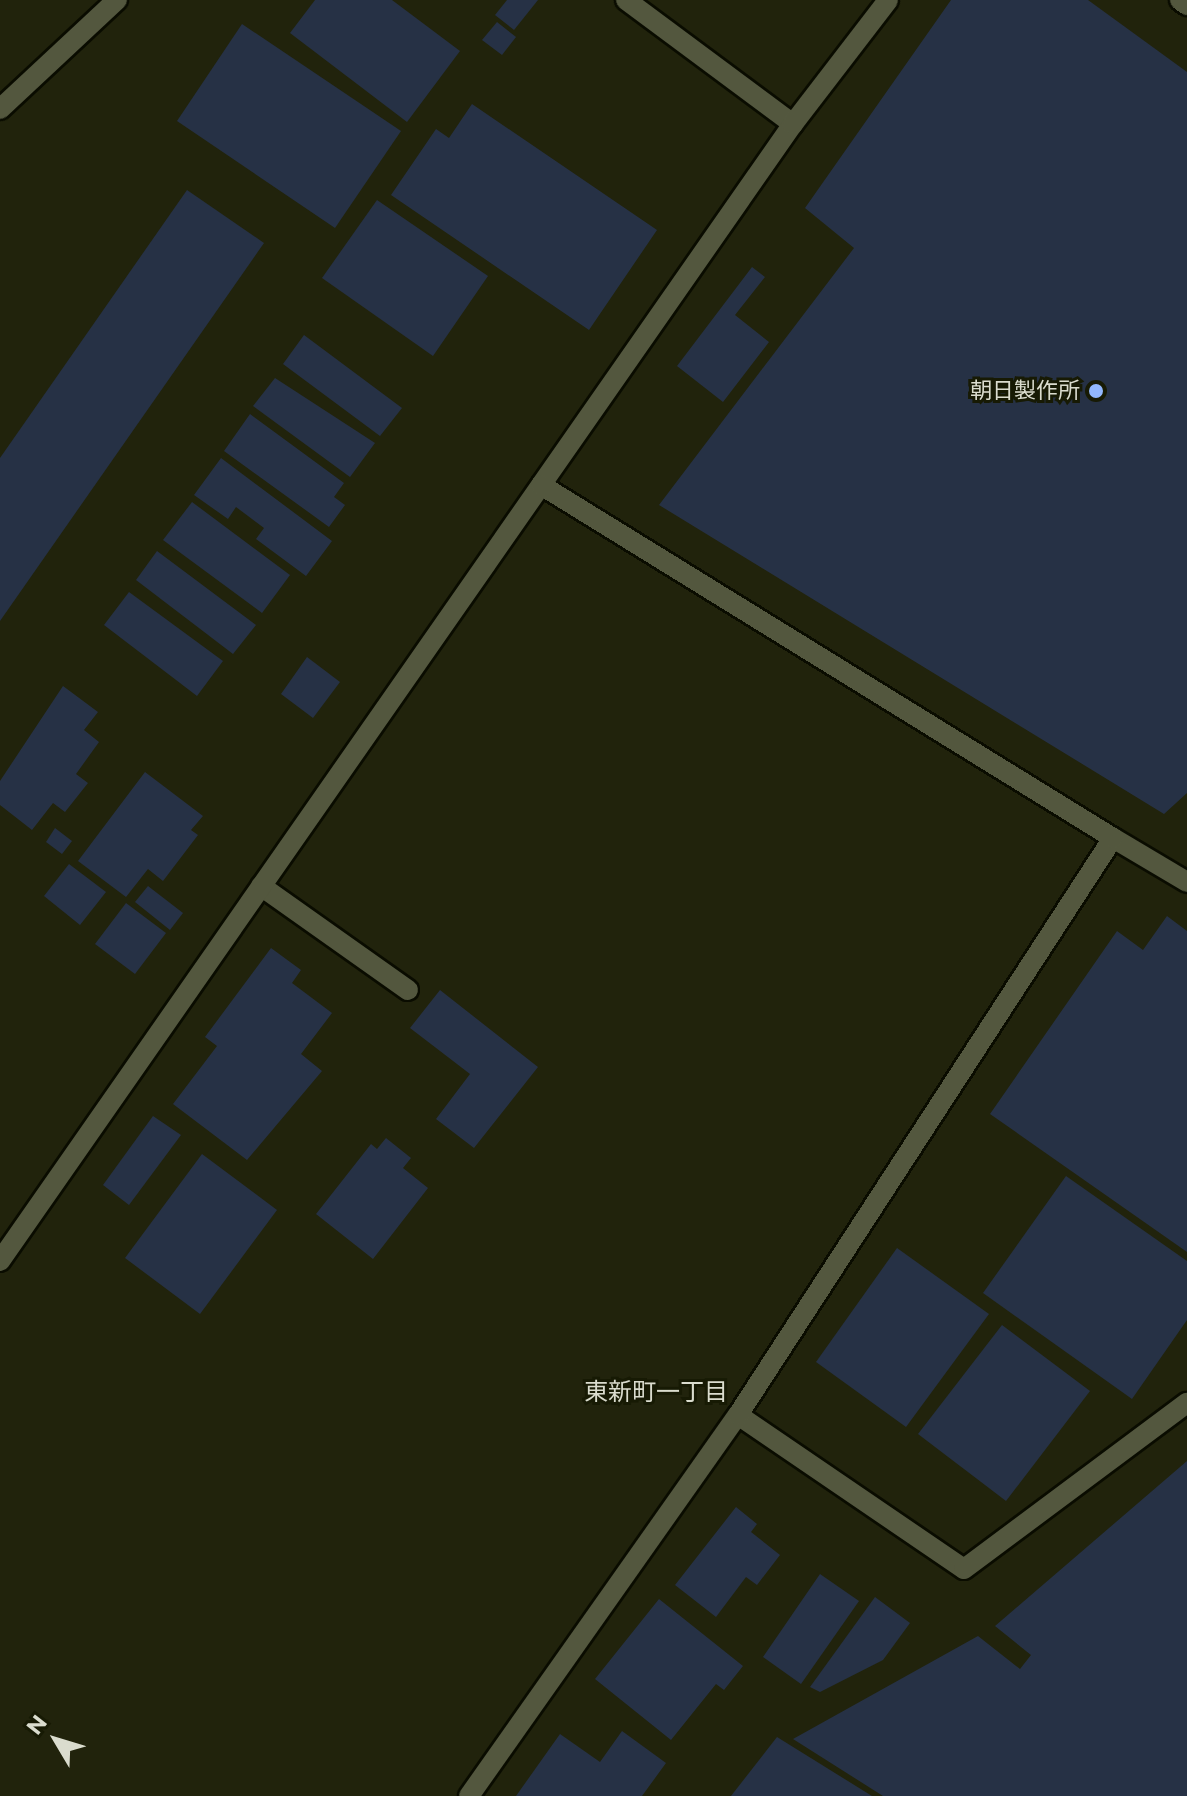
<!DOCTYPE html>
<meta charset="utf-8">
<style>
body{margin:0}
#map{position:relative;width:1187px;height:1796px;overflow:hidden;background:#21230c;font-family:Montserrat,"Noto Sans JP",sans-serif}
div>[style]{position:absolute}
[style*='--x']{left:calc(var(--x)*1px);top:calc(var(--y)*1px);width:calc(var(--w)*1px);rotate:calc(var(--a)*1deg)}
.building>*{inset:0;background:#263145}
.roads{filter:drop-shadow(2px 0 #0a0c00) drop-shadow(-2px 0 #0a0c00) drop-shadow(0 2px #0a0c00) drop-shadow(0 -2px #0a0c00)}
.minor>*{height:20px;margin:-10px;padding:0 10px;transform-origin:10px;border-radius:10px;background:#53573e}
.dots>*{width:22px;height:22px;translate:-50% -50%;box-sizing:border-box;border:4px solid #171a04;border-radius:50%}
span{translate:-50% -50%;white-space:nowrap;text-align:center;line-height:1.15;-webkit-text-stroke:6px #171a04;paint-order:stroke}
.poi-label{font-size:22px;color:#dadcce}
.right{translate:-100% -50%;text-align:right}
.neighbourhood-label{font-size:24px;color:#dadcce}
.north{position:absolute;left:16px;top:1700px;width:80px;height:80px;-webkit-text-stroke:6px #171a04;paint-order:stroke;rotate:308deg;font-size:22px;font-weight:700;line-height:32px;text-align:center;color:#dadcce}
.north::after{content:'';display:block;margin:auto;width:28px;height:36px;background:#dadcce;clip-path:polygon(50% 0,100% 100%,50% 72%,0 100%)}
</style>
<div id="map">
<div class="building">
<i style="clip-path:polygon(315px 0,392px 0,460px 51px,407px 122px,290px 33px)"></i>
<i style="clip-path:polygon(507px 0,538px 0,514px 30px,495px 15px)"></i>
<i style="clip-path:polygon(951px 0,1088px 0,1187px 72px,1187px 793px,1164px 814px,659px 505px,854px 248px,805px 208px)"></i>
<i style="clip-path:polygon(497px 22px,516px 37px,502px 55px,482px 40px)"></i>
<i style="clip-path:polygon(242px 24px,401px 131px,335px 228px,177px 121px)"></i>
<i style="clip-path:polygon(472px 104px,657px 230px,589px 330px,391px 195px,436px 129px,449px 138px)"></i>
<i style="clip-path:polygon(187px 190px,264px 243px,0 621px,0 458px)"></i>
<i style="clip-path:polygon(377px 200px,488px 276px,433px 356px,322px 278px)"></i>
<i style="clip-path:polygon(752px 267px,765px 277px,735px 315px,769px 342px,723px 402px,677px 366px)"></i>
<i style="clip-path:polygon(304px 335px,402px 408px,380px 436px,283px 364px)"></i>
<i style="clip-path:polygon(275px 378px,375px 443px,350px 477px,253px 406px)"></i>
<i style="clip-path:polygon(250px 414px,344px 483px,334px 497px,345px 505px,329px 527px,224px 451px)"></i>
<i style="clip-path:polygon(221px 458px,332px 541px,306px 576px,256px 539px,264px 528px,236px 507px,228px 519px,194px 495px)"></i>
<i style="clip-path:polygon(192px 502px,290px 575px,262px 613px,163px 540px)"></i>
<i style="clip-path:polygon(157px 551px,256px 625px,233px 654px,136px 580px)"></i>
<i style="clip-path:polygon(129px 592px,223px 661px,197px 696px,104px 625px)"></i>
<i style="clip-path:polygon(307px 657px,340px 682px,313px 718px,281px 694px)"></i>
<i style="clip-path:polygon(63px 686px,98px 712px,84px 730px,99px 742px,76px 774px,88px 783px,65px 812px,53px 803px,32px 830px,0 805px,0 781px)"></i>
<i style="clip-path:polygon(145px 772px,203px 816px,191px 830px,198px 835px,163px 881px,148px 869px,126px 897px,78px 861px)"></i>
<i style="clip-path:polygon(55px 828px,72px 841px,62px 854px,46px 842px)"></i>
<i style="clip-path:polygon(69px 864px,106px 892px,80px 925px,44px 896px)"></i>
<i style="clip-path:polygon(148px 886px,183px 913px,170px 930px,135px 902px)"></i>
<i style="clip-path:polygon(126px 903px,166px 933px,135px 974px,95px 944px)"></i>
<i style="clip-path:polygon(1167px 916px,1187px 931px,1187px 1252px,990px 1114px,1117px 931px,1143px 950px)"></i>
<i style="clip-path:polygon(271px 948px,301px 970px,292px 983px,332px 1013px,301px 1054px,322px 1071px,247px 1160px,173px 1104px,217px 1046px,205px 1037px)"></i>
<i style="clip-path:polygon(440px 990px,538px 1067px,474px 1148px,436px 1119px,470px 1074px,410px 1028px)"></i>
<i style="clip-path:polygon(153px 1116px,181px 1135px,129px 1205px,103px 1185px)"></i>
<i style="clip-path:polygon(386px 1138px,411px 1158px,403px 1168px,428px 1188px,373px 1259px,316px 1214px,371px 1144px,377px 1149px)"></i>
<i style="clip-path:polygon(202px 1154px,277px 1210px,200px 1314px,125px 1258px)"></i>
<i style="clip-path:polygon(1066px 1176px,1187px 1261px,1187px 1320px,1132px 1399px,983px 1293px)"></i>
<i style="clip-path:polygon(897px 1248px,989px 1314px,906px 1427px,816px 1362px)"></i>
<i style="clip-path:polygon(1002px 1325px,1090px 1391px,1006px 1501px,918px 1434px)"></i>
<i style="clip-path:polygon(1187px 1461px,1187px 1796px,883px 1796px,793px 1739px,978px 1636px,1020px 1669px,1031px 1655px,995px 1626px)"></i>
<i style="clip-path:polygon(736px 1507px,757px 1524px,751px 1532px,780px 1555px,757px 1585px,746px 1577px,716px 1617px,675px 1585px)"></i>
<i style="clip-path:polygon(820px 1574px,859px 1601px,801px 1684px,763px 1657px)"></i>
<i style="clip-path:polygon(875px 1597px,910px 1623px,883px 1660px,820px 1692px,810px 1687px)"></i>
<i style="clip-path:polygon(659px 1599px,743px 1666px,724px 1690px,716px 1684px,671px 1740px,595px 1679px)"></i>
<i style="clip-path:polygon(622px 1731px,666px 1763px,642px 1796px,516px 1796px,560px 1734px,600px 1762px)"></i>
<i style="clip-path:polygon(777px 1737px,872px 1796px,731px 1796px)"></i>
</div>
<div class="roads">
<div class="minor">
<i style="--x:626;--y:0;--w:208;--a:36.6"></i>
<i style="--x:1180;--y:0;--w:9;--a:36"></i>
<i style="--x:0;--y:109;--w:160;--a:-43"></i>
<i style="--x:1113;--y:838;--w:86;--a:30.7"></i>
<i style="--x:261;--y:886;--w:180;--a:35.3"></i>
<i style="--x:0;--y:1261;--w:1386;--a:-55.11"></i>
<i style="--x:793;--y:124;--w:156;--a:-52.5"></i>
<i style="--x:738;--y:1415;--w:273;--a:34.3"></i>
<i style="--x:964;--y:1569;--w:278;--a:-36.7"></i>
<i style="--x:469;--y:1796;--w:466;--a:-54.8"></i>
<i style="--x:738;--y:1415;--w:688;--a:-56.98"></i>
<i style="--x:1113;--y:838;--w:672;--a:-148.32"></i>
</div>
</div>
<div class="dots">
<i style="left:1096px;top:391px;background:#92b7fd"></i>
</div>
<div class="poi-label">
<span class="right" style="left:1080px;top:391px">朝日製作所</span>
</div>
<div class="neighbourhood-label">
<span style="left:656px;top:1392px">東新町一丁目</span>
</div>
<div class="north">N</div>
</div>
